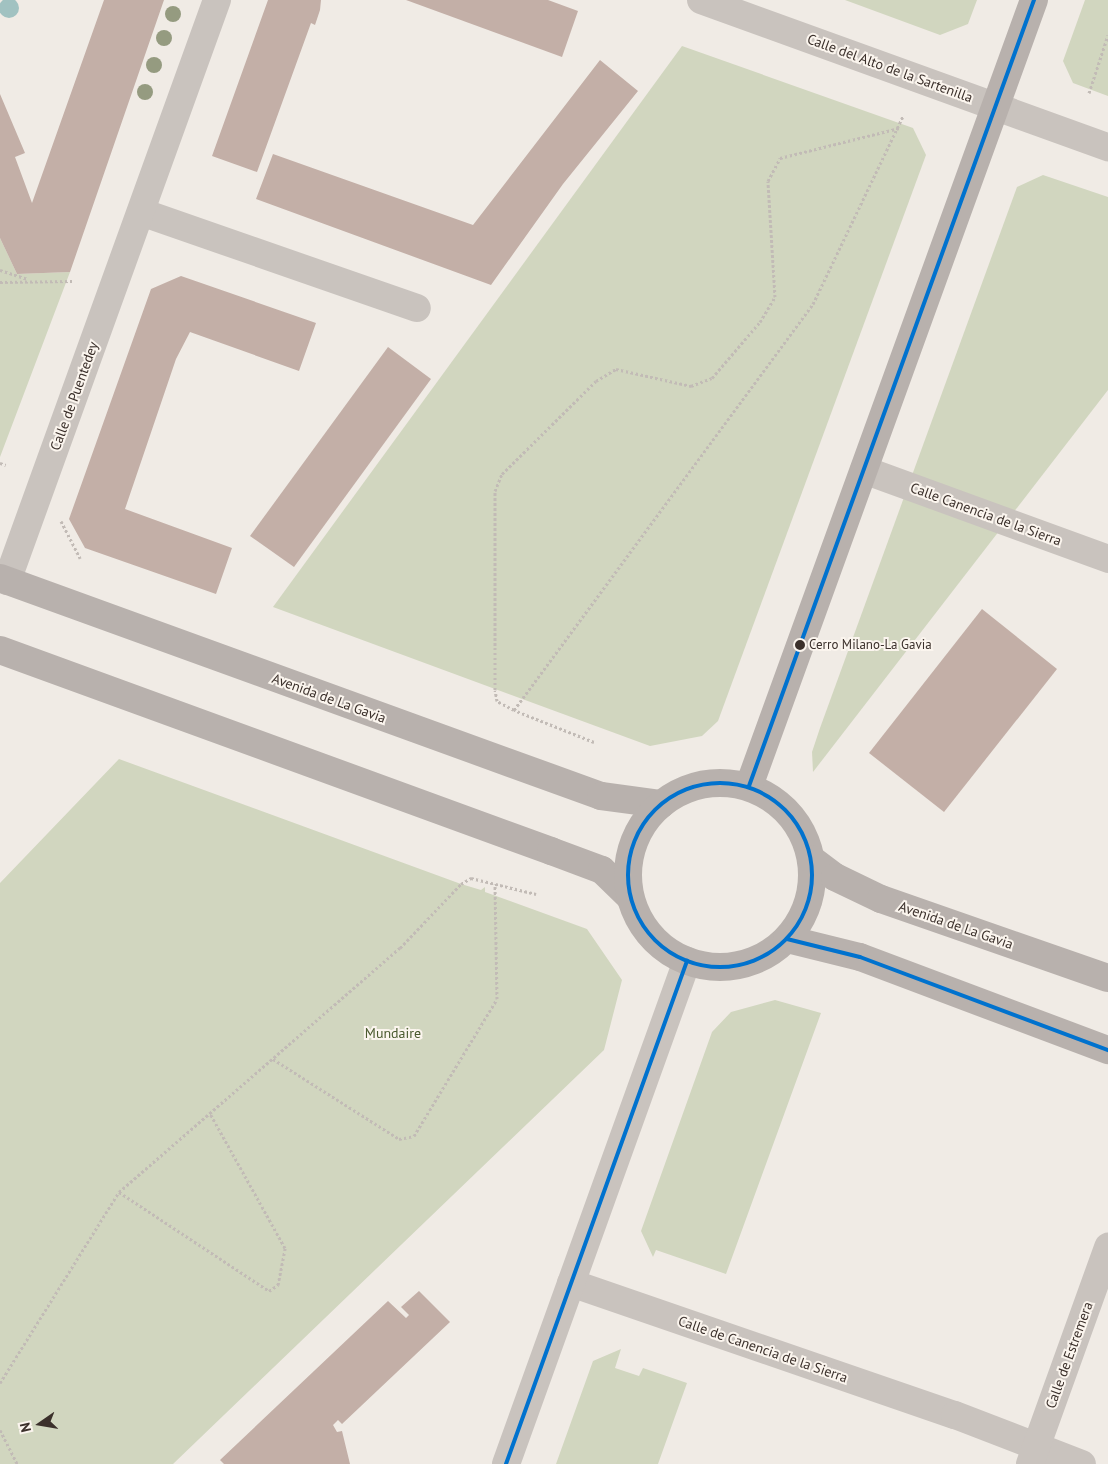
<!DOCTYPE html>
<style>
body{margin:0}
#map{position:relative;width:1108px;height:1464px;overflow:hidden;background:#f0ebe5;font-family:"PT Sans",sans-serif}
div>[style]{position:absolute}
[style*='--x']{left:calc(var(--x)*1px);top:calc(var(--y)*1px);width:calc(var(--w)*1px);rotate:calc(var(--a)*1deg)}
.green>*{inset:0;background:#d1d6bf}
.water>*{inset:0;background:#a1c2c1}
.round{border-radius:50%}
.building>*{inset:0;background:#c3afa7}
.path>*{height:3px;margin-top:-1.5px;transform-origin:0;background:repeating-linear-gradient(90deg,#c2bbb6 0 2.5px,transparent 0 5px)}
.minor>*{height:28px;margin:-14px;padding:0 14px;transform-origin:14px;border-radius:14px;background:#c9c3be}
.major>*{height:28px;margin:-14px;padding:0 14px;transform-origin:14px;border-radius:14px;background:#b8b1ad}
.major>.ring{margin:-14px;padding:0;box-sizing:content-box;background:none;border:28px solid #b8b1ad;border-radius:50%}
.bus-1>*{height:4px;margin:-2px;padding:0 2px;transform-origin:2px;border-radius:2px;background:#0072ce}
.bus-1>.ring{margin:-2px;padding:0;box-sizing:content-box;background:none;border:4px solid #0072ce;border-radius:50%}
.trees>*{width:16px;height:16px;margin:-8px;border-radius:50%;background:#959b80}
.dots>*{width:14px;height:14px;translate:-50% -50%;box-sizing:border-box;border:2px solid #fbf5ee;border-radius:50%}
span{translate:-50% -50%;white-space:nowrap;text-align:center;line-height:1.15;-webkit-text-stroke:4px #fbf5ee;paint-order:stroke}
.bus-label{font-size:13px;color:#3b302b}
.left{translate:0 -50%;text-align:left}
.street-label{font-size:14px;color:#3b302b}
.park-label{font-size:14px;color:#4a5a2e}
.north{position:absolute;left:15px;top:1399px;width:50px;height:50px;-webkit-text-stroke:4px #fbf5ee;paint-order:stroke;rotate:257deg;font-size:14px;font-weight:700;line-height:20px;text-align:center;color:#3b302b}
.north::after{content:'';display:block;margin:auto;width:18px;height:22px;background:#3b302b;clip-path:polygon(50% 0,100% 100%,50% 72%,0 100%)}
</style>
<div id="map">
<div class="green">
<i style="clip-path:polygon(845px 0,977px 0,968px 24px,940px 35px)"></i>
<i style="clip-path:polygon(1085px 0,1108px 0,1108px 96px,1073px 83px,1063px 61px)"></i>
<i style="clip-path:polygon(682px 46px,913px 128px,926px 155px,718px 721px,702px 736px,650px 746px,273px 607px)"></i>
<i style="clip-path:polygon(1043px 175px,1108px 197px,1108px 390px,813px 772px,812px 752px,820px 728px,1017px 187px)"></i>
<i style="clip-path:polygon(0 238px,17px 274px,70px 272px,0 457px)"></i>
<i style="clip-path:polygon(119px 759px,461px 884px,481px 890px,485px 887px,485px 892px,587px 929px,622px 980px,604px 1050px,173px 1464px,0 1464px,0 883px)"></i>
<i style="clip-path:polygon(775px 1000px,821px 1013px,726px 1274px,656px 1250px,653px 1257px,641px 1231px,712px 1032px,731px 1012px)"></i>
<i style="clip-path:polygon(621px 1349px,615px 1368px,639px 1376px,643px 1368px,687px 1383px,658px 1464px,556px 1464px,593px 1361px)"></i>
</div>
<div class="water">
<i class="round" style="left:-1px;top:-2px;width:20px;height:20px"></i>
</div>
<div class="building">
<i style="clip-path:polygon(104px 0,164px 0,70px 272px,17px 274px,0 238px,0 94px,25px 153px,15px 157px,32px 203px)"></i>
<i style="clip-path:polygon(268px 0,321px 0,320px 10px,315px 25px,311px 23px,257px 172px,212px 156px)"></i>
<i style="clip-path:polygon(406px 0,548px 0,578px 11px,562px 57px)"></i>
<i style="clip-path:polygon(600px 60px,638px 91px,563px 184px,491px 285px,256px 199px,273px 154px,473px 225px)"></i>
<i style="clip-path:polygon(181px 276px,316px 323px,299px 371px,190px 332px,176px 359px,125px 509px,232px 548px,216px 594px,85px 548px,69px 519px,151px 289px)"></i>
<i style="clip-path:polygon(388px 347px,431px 379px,294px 567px,250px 536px)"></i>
<i style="clip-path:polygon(982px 609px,1057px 669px,944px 812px,869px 753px)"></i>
<i style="clip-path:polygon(419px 1291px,450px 1322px,342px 1424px,338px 1420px,333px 1425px,337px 1432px,342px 1431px,350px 1464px,224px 1464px,220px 1460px,388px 1301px,406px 1318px,409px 1315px,401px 1307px)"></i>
</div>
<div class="path">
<i style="--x:1089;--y:93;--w:61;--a:-71.9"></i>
<i style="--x:0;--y:270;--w:29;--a:18"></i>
<i style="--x:0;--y:282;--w:72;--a:-0.8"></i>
<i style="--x:0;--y:463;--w:6;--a:18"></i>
<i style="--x:61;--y:521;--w:42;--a:62.8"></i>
<i style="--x:514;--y:710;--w:19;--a:-152"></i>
<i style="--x:497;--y:701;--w:11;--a:-100"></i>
<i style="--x:495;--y:690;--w:199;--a:-90"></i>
<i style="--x:495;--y:491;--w:18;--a:-68"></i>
<i style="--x:502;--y:474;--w:132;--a:-44.7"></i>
<i style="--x:596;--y:381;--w:23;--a:-31"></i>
<i style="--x:616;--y:369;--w:77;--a:12.8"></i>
<i style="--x:691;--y:386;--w:22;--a:-21"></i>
<i style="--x:712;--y:378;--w:74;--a:-49.4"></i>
<i style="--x:760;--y:322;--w:29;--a:-59"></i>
<i style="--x:775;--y:297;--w:116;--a:-93.5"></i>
<i style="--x:768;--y:181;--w:26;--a:-62"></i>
<i style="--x:780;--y:158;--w:123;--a:-14.1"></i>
<i style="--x:594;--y:742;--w:86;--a:-158.2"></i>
<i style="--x:514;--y:710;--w:504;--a:-53.63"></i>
<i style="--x:813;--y:304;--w:208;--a:-64.4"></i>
<i style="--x:799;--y:828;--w:9;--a:36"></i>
<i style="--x:756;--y:960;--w:15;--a:0"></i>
<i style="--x:273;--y:1059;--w:149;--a:32.4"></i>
<i style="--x:399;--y:1139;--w:15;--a:-11"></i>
<i style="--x:414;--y:1136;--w:160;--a:-58.8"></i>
<i style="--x:497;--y:999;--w:115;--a:-91"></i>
<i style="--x:119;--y:1192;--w:180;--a:33.4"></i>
<i style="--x:269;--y:1291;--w:11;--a:-34"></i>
<i style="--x:278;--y:1285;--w:38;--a:-79"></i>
<i style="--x:285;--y:1248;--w:154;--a:-119.1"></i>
<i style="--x:0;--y:1383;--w:225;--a:-58.1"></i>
<i style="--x:119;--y:1192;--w:372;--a:-41"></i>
<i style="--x:400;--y:948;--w:88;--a:-46.4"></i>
<i style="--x:461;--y:884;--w:12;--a:-31"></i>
<i style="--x:471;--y:878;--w:67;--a:13.8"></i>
<i style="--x:0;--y:1430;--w:38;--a:63"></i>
</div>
<div class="minor">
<i style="--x:701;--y:0;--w:433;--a:19.9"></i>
<i style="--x:141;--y:212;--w:292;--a:19.2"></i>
<i style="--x:864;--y:470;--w:260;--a:20"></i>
<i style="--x:7;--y:581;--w:618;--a:-70.13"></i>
<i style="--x:571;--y:1283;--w:406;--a:19"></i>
<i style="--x:955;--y:1415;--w:136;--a:21.1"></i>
<i style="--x:506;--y:1464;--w:535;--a:-70.21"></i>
<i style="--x:1030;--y:1464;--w:231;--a:-70.2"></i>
</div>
<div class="major">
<i style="--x:0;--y:578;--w:639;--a:19.94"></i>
<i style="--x:601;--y:796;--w:61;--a:7.6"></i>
<i style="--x:0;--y:650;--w:587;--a:20.04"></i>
<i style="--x:551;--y:851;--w:54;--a:20.4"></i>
<i style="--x:602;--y:870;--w:39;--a:44"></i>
<i class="ring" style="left:628px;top:783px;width:156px;height:156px"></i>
<i style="--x:749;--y:786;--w:836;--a:-70.07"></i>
<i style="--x:811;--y:859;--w:30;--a:37"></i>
<i style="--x:835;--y:877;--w:51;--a:25.6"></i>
<i style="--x:881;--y:899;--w:240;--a:19.2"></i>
<i style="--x:787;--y:939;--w:75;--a:13.9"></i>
<i style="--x:860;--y:957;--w:265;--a:20.6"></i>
</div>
<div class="bus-1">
<i class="ring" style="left:628px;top:783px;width:180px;height:180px"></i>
<i style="--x:749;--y:786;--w:836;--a:-70.07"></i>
<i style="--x:787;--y:939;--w:75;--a:13.9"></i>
<i style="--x:860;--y:957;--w:265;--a:20.6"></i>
<i style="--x:506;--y:1464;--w:535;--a:-70.21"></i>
</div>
<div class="trees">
<i style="left:173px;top:14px"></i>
<i style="left:164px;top:38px"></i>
<i style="left:154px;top:65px"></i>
<i style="left:145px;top:92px"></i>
</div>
<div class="dots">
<i style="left:800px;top:645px;background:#3b302b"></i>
</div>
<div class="bus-label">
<span class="left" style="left:809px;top:645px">Cerro Milano-La Gavia</span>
</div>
<div class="street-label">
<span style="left:890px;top:68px;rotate:20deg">Calle del Alto de la Sartenilla</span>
<span style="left:74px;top:396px;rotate:-70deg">Calle de Puentedey</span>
<span style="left:986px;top:514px;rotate:20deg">Calle Canencia de la Sierra</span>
<span style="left:329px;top:698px;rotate:20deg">Avenida de La Gavia</span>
<span style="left:956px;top:925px;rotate:19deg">Avenida de La Gavia</span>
<span style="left:763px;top:1349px;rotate:19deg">Calle de Canencia de la Sierra</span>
<span style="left:1069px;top:1355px;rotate:-70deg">Calle de Estremera</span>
</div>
<div class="park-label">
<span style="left:393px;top:1033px">Mundaire</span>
</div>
<div class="north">N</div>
</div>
